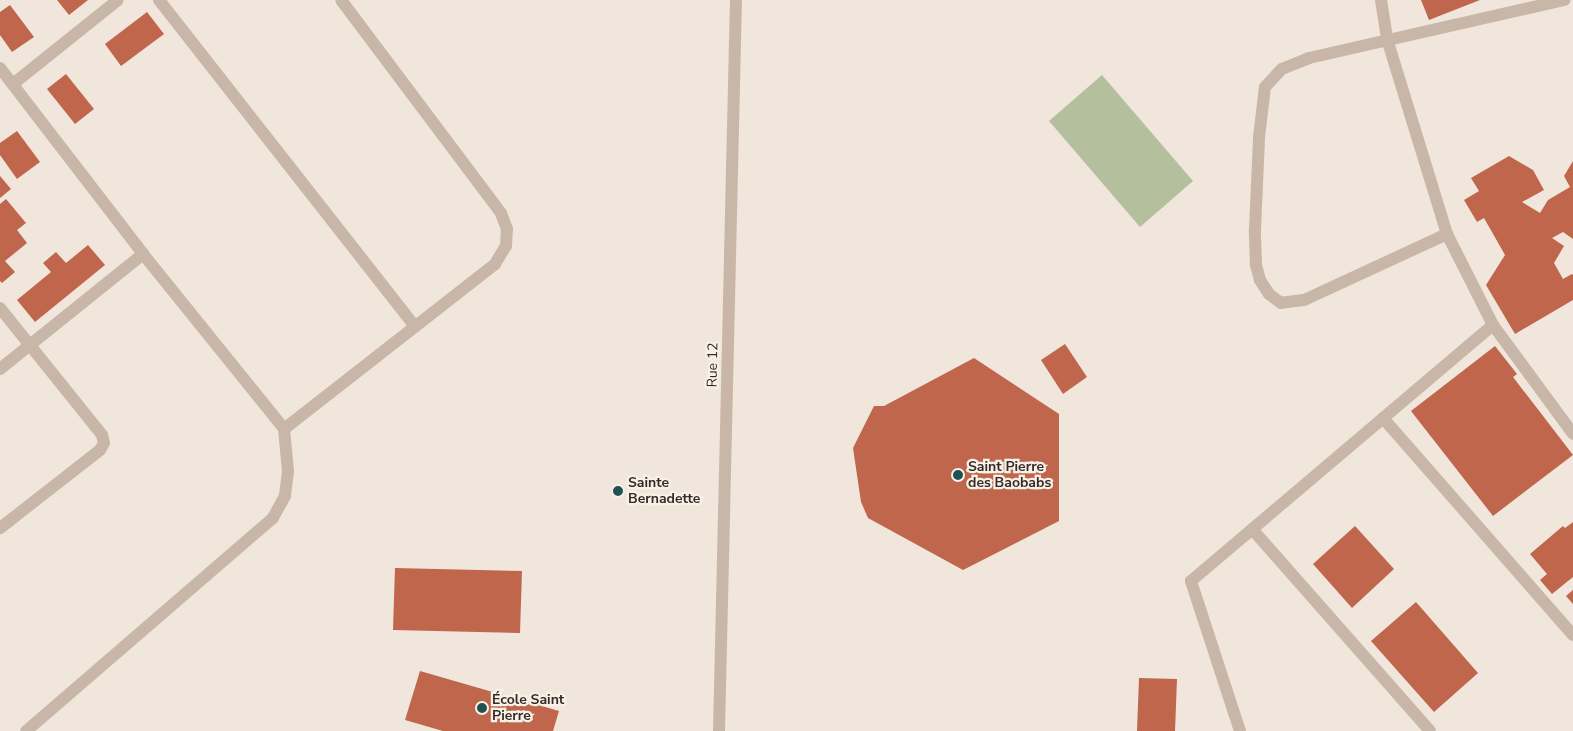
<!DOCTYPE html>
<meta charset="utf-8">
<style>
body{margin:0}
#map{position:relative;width:1573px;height:731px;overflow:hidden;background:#f0e6dc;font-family:"Nunito Sans",sans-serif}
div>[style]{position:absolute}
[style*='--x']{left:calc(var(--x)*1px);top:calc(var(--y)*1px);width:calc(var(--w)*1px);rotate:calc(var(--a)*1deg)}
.green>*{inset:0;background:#b4bf9d}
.building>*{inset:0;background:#bf664c}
.street>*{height:12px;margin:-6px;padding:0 6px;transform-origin:6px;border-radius:6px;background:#c8b6a9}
.dots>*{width:14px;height:14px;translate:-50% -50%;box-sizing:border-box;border:2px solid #f8f1e8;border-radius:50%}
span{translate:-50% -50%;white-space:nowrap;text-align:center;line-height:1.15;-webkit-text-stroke:4.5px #f8f1e8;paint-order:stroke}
.street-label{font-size:14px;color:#352c28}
.poi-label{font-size:14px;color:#352c28;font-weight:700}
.left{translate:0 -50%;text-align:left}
</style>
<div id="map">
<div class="green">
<i style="clip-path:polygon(1102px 75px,1193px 181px,1140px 227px,1049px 121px)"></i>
</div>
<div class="building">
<i style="clip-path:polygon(57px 0,88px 0,69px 15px)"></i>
<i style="clip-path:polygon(1421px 0,1480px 0,1429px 20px)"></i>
<i style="clip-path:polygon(10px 5px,34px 37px,12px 52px,0 35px,0 12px)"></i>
<i style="clip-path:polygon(147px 12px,164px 34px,121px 66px,105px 44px)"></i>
<i style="clip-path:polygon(66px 74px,94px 109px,75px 124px,47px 89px)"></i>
<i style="clip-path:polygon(17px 131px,40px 162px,17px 179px,0 155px,0 143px)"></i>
<i style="clip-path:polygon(1509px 156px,1533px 170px,1544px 190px,1522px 202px,1540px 213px,1548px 200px,1570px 187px,1564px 176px,1573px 161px,1573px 239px,1563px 232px,1552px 238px,1564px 246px,1554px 263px,1563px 279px,1572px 274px,1573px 275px,1573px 300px,1515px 334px,1486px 285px,1505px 255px,1484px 218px,1477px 222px,1464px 200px,1479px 191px,1471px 178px)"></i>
<i style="clip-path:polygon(0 176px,11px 189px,0 198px)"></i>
<i style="clip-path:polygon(6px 199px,26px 223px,17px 230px,27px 243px,5px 261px,15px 272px,2px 283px,0 281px,0 204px)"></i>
<i style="clip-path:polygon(88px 245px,105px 265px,35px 322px,17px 300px,51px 272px,43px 263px,56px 252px,66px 263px)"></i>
<i style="clip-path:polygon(1065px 344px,1087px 377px,1063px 394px,1041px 360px)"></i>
<i style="clip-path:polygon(1495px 346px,1517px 374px,1513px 377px,1573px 455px,1493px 516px,1411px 411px)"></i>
<i style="clip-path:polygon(974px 358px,1059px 414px,1059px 521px,963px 570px,868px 518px,861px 502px,853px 448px,874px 406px,884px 406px)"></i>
<i style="clip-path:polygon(1573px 522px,1573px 577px,1552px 594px,1540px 580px,1547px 574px,1530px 554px,1563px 526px,1565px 528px)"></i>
<i style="clip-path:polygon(1355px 526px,1394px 569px,1352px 608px,1313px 564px)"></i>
<i style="clip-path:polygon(395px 568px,522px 571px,520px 633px,393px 630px)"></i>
<i style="clip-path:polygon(1573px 590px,1573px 604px,1566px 596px)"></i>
<i style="clip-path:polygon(1416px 602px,1478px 673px,1434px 712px,1371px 641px)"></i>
<i style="clip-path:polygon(420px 671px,559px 711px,553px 731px,443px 731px,405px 720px)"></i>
<i style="clip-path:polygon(1139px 678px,1177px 679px,1175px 731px,1137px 731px)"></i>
</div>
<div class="street">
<i style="--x:159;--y:0;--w:415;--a:51.9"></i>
<i style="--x:1381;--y:0;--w:39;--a:81"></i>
<i style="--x:1387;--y:39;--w:204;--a:72.9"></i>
<i style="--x:1447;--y:234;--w:102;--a:63.2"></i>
<i style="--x:1493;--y:325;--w:135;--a:53.7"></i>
<i style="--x:0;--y:68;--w:235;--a:52.4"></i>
<i style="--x:143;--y:254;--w:225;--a:51.1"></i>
<i style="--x:284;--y:429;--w:42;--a:84.6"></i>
<i style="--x:288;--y:471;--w:25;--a:97"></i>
<i style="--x:285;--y:496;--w:25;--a:119"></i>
<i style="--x:273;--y:518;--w:326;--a:139.2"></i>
<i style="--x:13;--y:84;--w:134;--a:-38.7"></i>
<i style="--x:1447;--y:234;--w:157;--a:155.2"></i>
<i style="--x:1304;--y:300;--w:23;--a:173"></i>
<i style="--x:1281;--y:303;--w:15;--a:-143"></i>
<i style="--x:1269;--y:294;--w:17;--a:-123"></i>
<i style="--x:1260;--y:280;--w:16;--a:-105"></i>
<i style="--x:1256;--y:265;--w:35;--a:-92"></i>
<i style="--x:1255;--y:230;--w:93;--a:-87.5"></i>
<i style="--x:1259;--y:137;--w:50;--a:-83.2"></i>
<i style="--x:1265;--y:87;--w:25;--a:-47"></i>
<i style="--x:1282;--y:69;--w:29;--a:-22"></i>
<i style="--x:1309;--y:58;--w:262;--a:-12.8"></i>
<i style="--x:0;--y:308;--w:163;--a:51.2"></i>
<i style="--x:102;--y:435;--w:8;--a:76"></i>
<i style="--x:104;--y:443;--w:8;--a:120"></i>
<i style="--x:100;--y:450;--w:127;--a:142"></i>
<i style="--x:0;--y:369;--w:184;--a:-38.8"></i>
<i style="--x:1383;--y:418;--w:288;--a:48.8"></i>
<i style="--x:284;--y:429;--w:268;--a:-38"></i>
<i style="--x:495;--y:264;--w:21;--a:-59"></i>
<i style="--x:506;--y:246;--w:17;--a:-87"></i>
<i style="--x:507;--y:229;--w:17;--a:-111"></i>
<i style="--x:501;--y:213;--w:266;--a:-126.9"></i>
<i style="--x:1252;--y:529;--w:269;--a:48.6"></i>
<i style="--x:719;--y:731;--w:731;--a:-88.67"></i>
<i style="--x:1240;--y:731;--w:158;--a:-108.1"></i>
<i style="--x:1191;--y:581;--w:396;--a:-40.3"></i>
</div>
<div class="dots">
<i style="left:958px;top:475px;background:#205254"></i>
<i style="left:618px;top:491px;background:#205254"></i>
<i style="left:482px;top:708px;background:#205254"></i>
</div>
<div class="street-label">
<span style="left:713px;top:365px;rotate:-89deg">Rue 12</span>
</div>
<div class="poi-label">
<span class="left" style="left:968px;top:475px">Saint Pierre<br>des Baobabs</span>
<span class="left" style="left:628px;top:491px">Sainte<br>Bernadette</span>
<span class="left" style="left:492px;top:708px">École Saint<br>Pierre</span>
</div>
</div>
